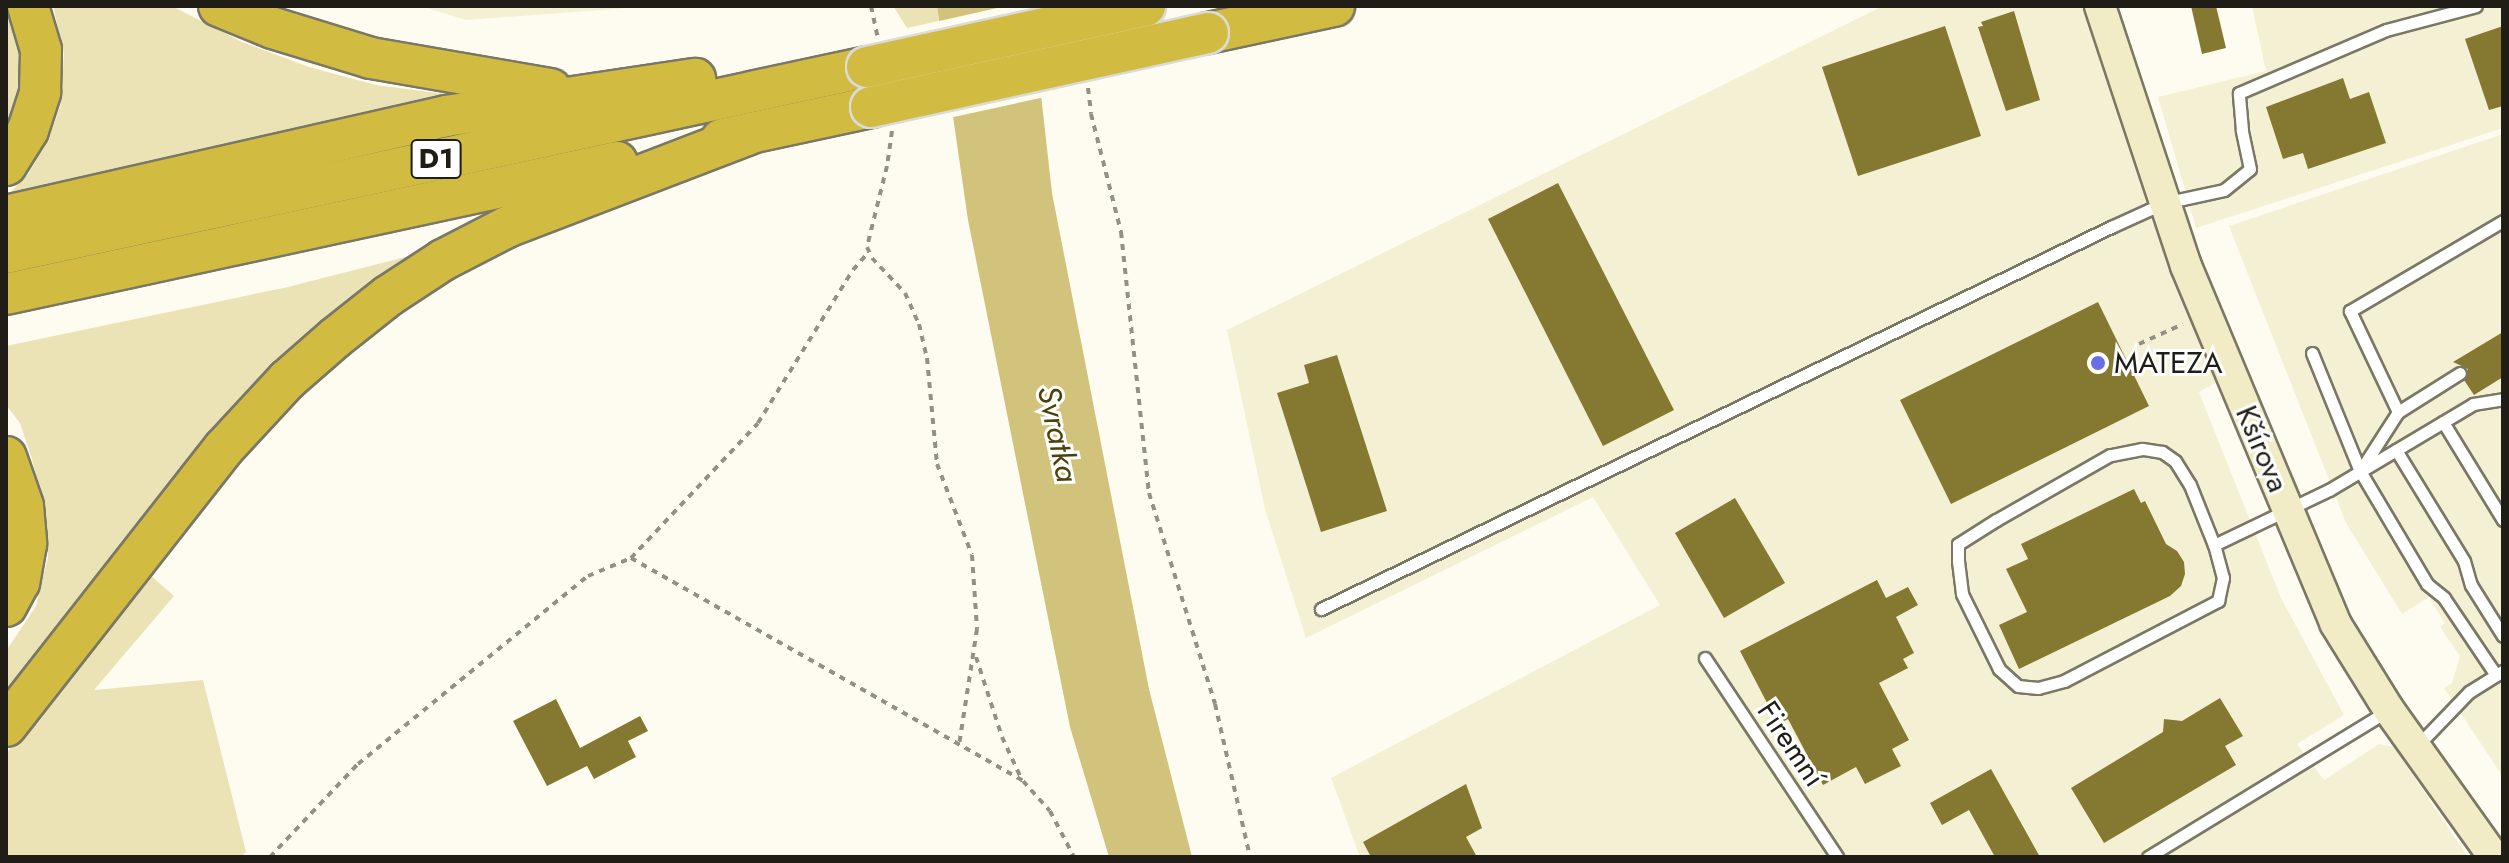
<!DOCTYPE html>
<meta charset="utf-8">
<style>
body{margin:0}
#map{position:relative;width:2509px;height:863px;overflow:hidden;background:#fefcf0;font-family:Jost,sans-serif}
div>[style]{position:absolute}
[style*='--x']{left:calc(var(--x)*1px);top:calc(var(--y)*1px);width:calc(var(--w)*1px);rotate:calc(var(--a)*1deg)}
.built>*{inset:0;background:#f4f0d4}
.green>*{inset:0;background:#ebe3b6}
.water>*{inset:0;background:#d1c37c}
.pier>*{inset:0;background:#fefcf0}
.building>*{inset:0;background:#857830}
.path>*{height:4px;margin-top:-2px;transform-origin:0;background:repeating-linear-gradient(90deg,#929087 0 6px,transparent 0 12px)}
.roads{filter:drop-shadow(2px 0 #7a7765) drop-shadow(-2px 0 #7a7765) drop-shadow(0 2px #7a7765) drop-shadow(0 -2px #7a7765)}
.lane>*{height:11px;margin:-5.5px;padding:0 5.5px;transform-origin:5.5px;border-radius:5.5px;background:#fff}
.secondary>*{height:30px;margin:-15px;padding:0 15px;transform-origin:15px;border-radius:15px;background:#f1ebc6}
.highway>*{height:40px;margin:-20px;padding:0 20px;transform-origin:20px;border-radius:20px;background:#d1bc41}
.bridges{filter:drop-shadow(2px 0 #dbdbda) drop-shadow(-2px 0 #dbdbda) drop-shadow(0 2px #dbdbda) drop-shadow(0 -2px #dbdbda)}
.highway-bridge>*{height:40px;margin:-20px;padding:0 20px;transform-origin:20px;border-radius:20px;background:#d1bc41}
.dots>*{width:22px;height:22px;translate:-50% -50%;box-sizing:border-box;border:4px solid #fff;border-radius:50%}
span{translate:-50% -50%;white-space:nowrap;text-align:center;line-height:1.15;-webkit-text-stroke:6px #fff;paint-order:stroke}
.shield-label span{padding:2px 6px;background:#fff;border:2px solid;border-radius:6px;-webkit-text-stroke-width:0}
.shield-label{font-size:28px;color:#1f1d16;font-weight:700}
.poi-label{font-size:30px;color:#1f1d16}
.left{translate:0 -50%;text-align:left}
.street-label{font-size:30px;color:#1f1d16}
.water-label{font-size:32px;color:#4c4208;font-style:italic}
.frame{position:absolute;inset:0;border:8px solid #1f1d16;pointer-events:none}
</style>
<div id="map">
<div class="built">
<i style="clip-path:polygon(421px 6px,655px 6px,466px 20px)"></i>
<i style="clip-path:polygon(1883px 6px,2083px 6px,2153px 221px,2217px 382px,2199px 392px,2281px 598px,2344px 715px,2297px 744px,2324px 780px,2379px 744px,2394px 747px,2468px 857px,1824px 857px,1821px 854px,1815px 857px,1360px 857px,1331px 778px,1660px 605px,1593px 497px,1306px 638px,1265px 509px,1227px 330px)"></i>
<i style="clip-path:polygon(2252px 6px,2503px 6px,2503px 128px,2196px 228px,2158px 97px,2266px 71px)"></i>
<i style="clip-path:polygon(2503px 134px,2503px 777px,2444px 688px,2452px 683px,2460px 656px,2440px 627px,2445px 623px,2429px 597px,2402px 614px,2346px 523px,2229px 226px)"></i>
</div>
<div class="green">
<i style="clip-path:polygon(6px 6px,22px 48px,20px 87px,6px 139px)"></i>
<i style="clip-path:polygon(53px 6px,172px 6px,242px 42px,309px 67px,376px 85px,483px 99px,6px 197px,28px 174px,48px 141px,61px 104px,64px 54px)"></i>
<i style="clip-path:polygon(893px 6px,937px 6px,939px 21px,907px 28px)"></i>
<i style="clip-path:polygon(409px 256px,359px 294px,204px 442px,6px 694px,6px 651px,36px 606px,48px 557px,43px 503px,32px 459px,20px 423px,6px 405px,6px 346px,288px 287px)"></i>
<i style="clip-path:polygon(149px 574px,174px 596px,94px 690px,203px 680px,246px 852px,241px 857px,6px 857px,6px 754px)"></i>
</div>
<div class="water">
<i style="clip-path:polygon(937px 6px,1031px 6px,1052px 193px,1149px 689px,1192px 857px,1109px 857px,1070px 727px,968px 220px)"></i>
</div>
<div class="pier">
<i style="clip-path:polygon(1006px 6px,1035px 6px,1045px 97px,949px 118px,935px 22px)"></i>
</div>
<div class="building">
<i style="clip-path:polygon(2191px 6px,2216px 6px,2226px 48px,2202px 54px)"></i>
<i style="clip-path:polygon(2014px 11px,2040px 100px,2006px 111px,1978px 27px,1983px 26px,1981px 22px)"></i>
<i style="clip-path:polygon(1945px 26px,1981px 136px,1858px 176px,1822px 67px)"></i>
<i style="clip-path:polygon(2503px 26px,2503px 106px,2489px 110px,2465px 39px)"></i>
<i style="clip-path:polygon(2343px 78px,2350px 99px,2369px 92px,2386px 143px,2308px 169px,2303px 153px,2283px 159px,2266px 107px)"></i>
<i style="clip-path:polygon(1558px 183px,1674px 410px,1603px 446px,1488px 219px)"></i>
<i style="clip-path:polygon(2098px 302px,2149px 406px,1951px 504px,1900px 400px)"></i>
<i style="clip-path:polygon(2503px 332px,2503px 377px,2474px 395px,2464px 380px,2468px 369px,2453px 362px)"></i>
<i style="clip-path:polygon(1337px 355px,1387px 511px,1321px 532px,1277px 393px,1309px 383px,1304px 365px)"></i>
<i style="clip-path:polygon(2134px 489px,2141px 503px,2145px 501px,2166px 544px,2177px 551px,2184px 562px,2185px 574px,2181px 586px,2170px 596px,2019px 669px,1999px 625px,2027px 612px,2006px 569px,2028px 559px,2021px 544px)"></i>
<i style="clip-path:polygon(1735px 498px,1785px 583px,1724px 618px,1675px 533px)"></i>
<i style="clip-path:polygon(1877px 580px,1886px 598px,1908px 587px,1918px 605px,1896px 617px,1914px 653px,1903px 659px,1908px 668px,1879px 683px,1909px 740px,1892px 749px,1901px 766px,1865px 784px,1856px 767px,1823px 785px,1788px 719px,1778px 724px,1740px 651px)"></i>
<i style="clip-path:polygon(2220px 698px,2243px 736px,2225px 746px,2236px 765px,2104px 843px,2071px 788px,2163px 732px,2164px 719px,2182px 721px)"></i>
<i style="clip-path:polygon(556px 699px,580px 748px,640px 716px,648px 731px,628px 741px,636px 757px,594px 779px,587px 766px,547px 786px,513px 721px)"></i>
<i style="clip-path:polygon(1991px 769px,2040px 857px,1995px 857px,1969px 810px,1942px 825px,1930px 803px)"></i>
<i style="clip-path:polygon(1466px 784px,1482px 828px,1466px 837px,1477px 857px,1371px 857px,1363px 842px)"></i>
</div>
<div class="path">
<i style="--x:871;--y:6;--w:30;--a:78"></i>
<i style="--x:1088;--y:88;--w:26;--a:83"></i>
<i style="--x:1091;--y:114;--w:122;--a:75.7"></i>
<i style="--x:1121;--y:232;--w:262;--a:83.9"></i>
<i style="--x:1149;--y:493;--w:221;--a:72.6"></i>
<i style="--x:1215;--y:704;--w:157;--a:77.1"></i>
<i style="--x:892;--y:131;--w:35;--a:98"></i>
<i style="--x:887;--y:166;--w:83;--a:103.9"></i>
<i style="--x:867;--y:247;--w:12;--a:66"></i>
<i style="--x:872;--y:258;--w:48;--a:46.7"></i>
<i style="--x:905;--y:293;--w:34;--a:66"></i>
<i style="--x:919;--y:324;--w:35;--a:77"></i>
<i style="--x:927;--y:358;--w:106;--a:84.6"></i>
<i style="--x:937;--y:464;--w:97;--a:69"></i>
<i style="--x:972;--y:555;--w:74;--a:86.1"></i>
<i style="--x:977;--y:629;--w:117;--a:98.8"></i>
<i style="--x:2139;--y:344;--w:48;--a:-24.4"></i>
<i style="--x:631;--y:558;--w:185;--a:-46.7"></i>
<i style="--x:758;--y:423;--w:180;--a:-58.2"></i>
<i style="--x:853;--y:270;--w:23;--a:-49"></i>
<i style="--x:976;--y:657;--w:84;--a:72"></i>
<i style="--x:1002;--y:737;--w:47;--a:65.1"></i>
<i style="--x:270;--y:857;--w:128;--a:-46.6"></i>
<i style="--x:358;--y:764;--w:297;--a:-39.3"></i>
<i style="--x:588;--y:576;--w:47;--a:-22.7"></i>
<i style="--x:631;--y:558;--w:451;--a:29.6"></i>
<i style="--x:1023;--y:781;--w:40;--a:48"></i>
<i style="--x:1050;--y:811;--w:52;--a:62.4"></i>
</div>
<div class="roads">
<div class="lane">
<i style="--x:2312;--y:353;--w:127;--a:67.9"></i>
<i style="--x:2360;--y:471;--w:131;--a:59.3"></i>
<i style="--x:2427;--y:584;--w:22;--a:39"></i>
<i style="--x:2444;--y:598;--w:93;--a:56"></i>
<i style="--x:2398;--y:412;--w:112;--a:-115.4"></i>
<i style="--x:2350;--y:311;--w:178;--a:-30.5"></i>
<i style="--x:2443;--y:422;--w:115;--a:58.5"></i>
<i style="--x:2396;--y:450;--w:130;--a:58.5"></i>
<i style="--x:2464;--y:561;--w:25;--a:74"></i>
<i style="--x:2471;--y:585;--w:60;--a:57.9"></i>
<i style="--x:2362;--y:468;--w:67;--a:-57.3"></i>
<i style="--x:2398;--y:412;--w:73;--a:-32.2"></i>
<i style="--x:2214;--y:545;--w:65;--a:-111.8"></i>
<i style="--x:2190;--y:485;--w:28;--a:-122"></i>
<i style="--x:2175;--y:461;--w:16;--a:-145"></i>
<i style="--x:2162;--y:452;--w:20;--a:-171"></i>
<i style="--x:2142;--y:449;--w:33;--a:169"></i>
<i style="--x:2110;--y:455;--w:131;--a:150.3"></i>
<i style="--x:1996;--y:520;--w:45;--a:147.7"></i>
<i style="--x:1958;--y:544;--w:17;--a:90"></i>
<i style="--x:1958;--y:561;--w:33;--a:83"></i>
<i style="--x:1962;--y:594;--w:84;--a:63.7"></i>
<i style="--x:1999;--y:669;--w:25;--a:42"></i>
<i style="--x:2018;--y:686;--w:20;--a:6"></i>
<i style="--x:2038;--y:688;--w:27;--a:-15"></i>
<i style="--x:2064;--y:681;--w:174;--a:-27.5"></i>
<i style="--x:2218;--y:601;--w:24;--a:-78"></i>
<i style="--x:2223;--y:578;--w:34;--a:-105"></i>
<i style="--x:2214;--y:545;--w:127;--a:-25.6"></i>
<i style="--x:2329;--y:490;--w:168;--a:-30.8"></i>
<i style="--x:2473;--y:404;--w:30;--a:-9"></i>
<i style="--x:1321;--y:609;--w:878;--a:-25.81"></i>
<i style="--x:2111;--y:227;--w:58;--a:-24.4"></i>
<i style="--x:2164;--y:203;--w:61;--a:-12.2"></i>
<i style="--x:2224;--y:190;--w:33;--a:-39"></i>
<i style="--x:2250;--y:169;--w:40;--a:-102"></i>
<i style="--x:2242;--y:130;--w:37;--a:-95"></i>
<i style="--x:2239;--y:93;--w:160;--a:-23.2"></i>
<i style="--x:2386;--y:30;--w:93;--a:-14.9"></i>
<i style="--x:1705;--y:658;--w:239;--a:56.4"></i>
<i style="--x:2417;--y:746;--w:75;--a:-46.1"></i>
<i style="--x:2469;--y:692;--w:40;--a:-32"></i>
<i style="--x:2148;--y:857;--w:282;--a:-31.4"></i>
</div>
<div class="secondary">
<i style="--x:2100;--y:6;--w:274;--a:71.7"></i>
<i style="--x:2186;--y:266;--w:387;--a:67.3"></i>
<i style="--x:2335;--y:623;--w:102;--a:58.2"></i>
<i style="--x:2389;--y:710;--w:181;--a:54.5"></i>
</div>
<div class="highway">
<i style="--x:219;--y:6;--w:58;--a:22.2"></i>
<i style="--x:273;--y:28;--w:102;--a:17"></i>
<i style="--x:371;--y:58;--w:182;--a:9.8"></i>
<i style="--x:1208;--y:33;--w:129;--a:-12.1"></i>
<i style="--x:722;--y:139;--w:152;--a:-12.1"></i>
<i style="--x:6;--y:165;--w:41;--a:-57.8"></i>
<i style="--x:28;--y:130;--w:40;--a:-72"></i>
<i style="--x:40;--y:92;--w:42;--a:-88.6"></i>
<i style="--x:41;--y:50;--w:46;--a:-106.5"></i>
<i style="--x:6;--y:216;--w:451;--a:-12.8"></i>
<i style="--x:446;--y:116;--w:252;--a:-8.5"></i>
<i style="--x:6;--y:253;--w:881;--a:-12.19"></i>
<i style="--x:6;--y:294;--w:625;--a:-12.19"></i>
<i style="--x:6;--y:457;--w:52;--a:70.9"></i>
<i style="--x:23;--y:506;--w:38;--a:85"></i>
<i style="--x:26;--y:544;--w:39;--a:100"></i>
<i style="--x:19;--y:582;--w:27;--a:118"></i>
<i style="--x:6;--y:726;--w:353;--a:-51.9"></i>
<i style="--x:224;--y:448;--w:93;--a:-47.2"></i>
<i style="--x:287;--y:380;--w:64;--a:-41.2"></i>
<i style="--x:335;--y:338;--w:68;--a:-38.4"></i>
<i style="--x:388;--y:296;--w:66;--a:-33.2"></i>
<i style="--x:443;--y:260;--w:72;--a:-27.3"></i>
<i style="--x:507;--y:227;--w:259;--a:-21"></i>
</div>
</div>
<div class="bridges">
<div class="highway-bridge">
<i style="--x:867;--y:67;--w:285;--a:-12.4"></i>
<i style="--x:871;--y:107;--w:345;--a:-12.4"></i>
</div>
</div>
<div class="dots">
<i style="left:2098px;top:363px;background:#6c6ee7"></i>
</div>
<div class="shield-label">
<span style="left:436px;top:159px">D1</span>
</div>
<div class="poi-label">
<span class="left" style="left:2114px;top:363px">MATEZA</span>
</div>
<div class="street-label">
<span style="left:2262px;top:449px;rotate:67deg">Kšírova</span>
<span style="left:1791px;top:744px;rotate:56deg">Firemní</span>
</div>
<div class="water-label">
<span style="left:1058px;top:434px;rotate:78deg">Svratka</span>
</div>
<div class="frame"></div>
</div>
